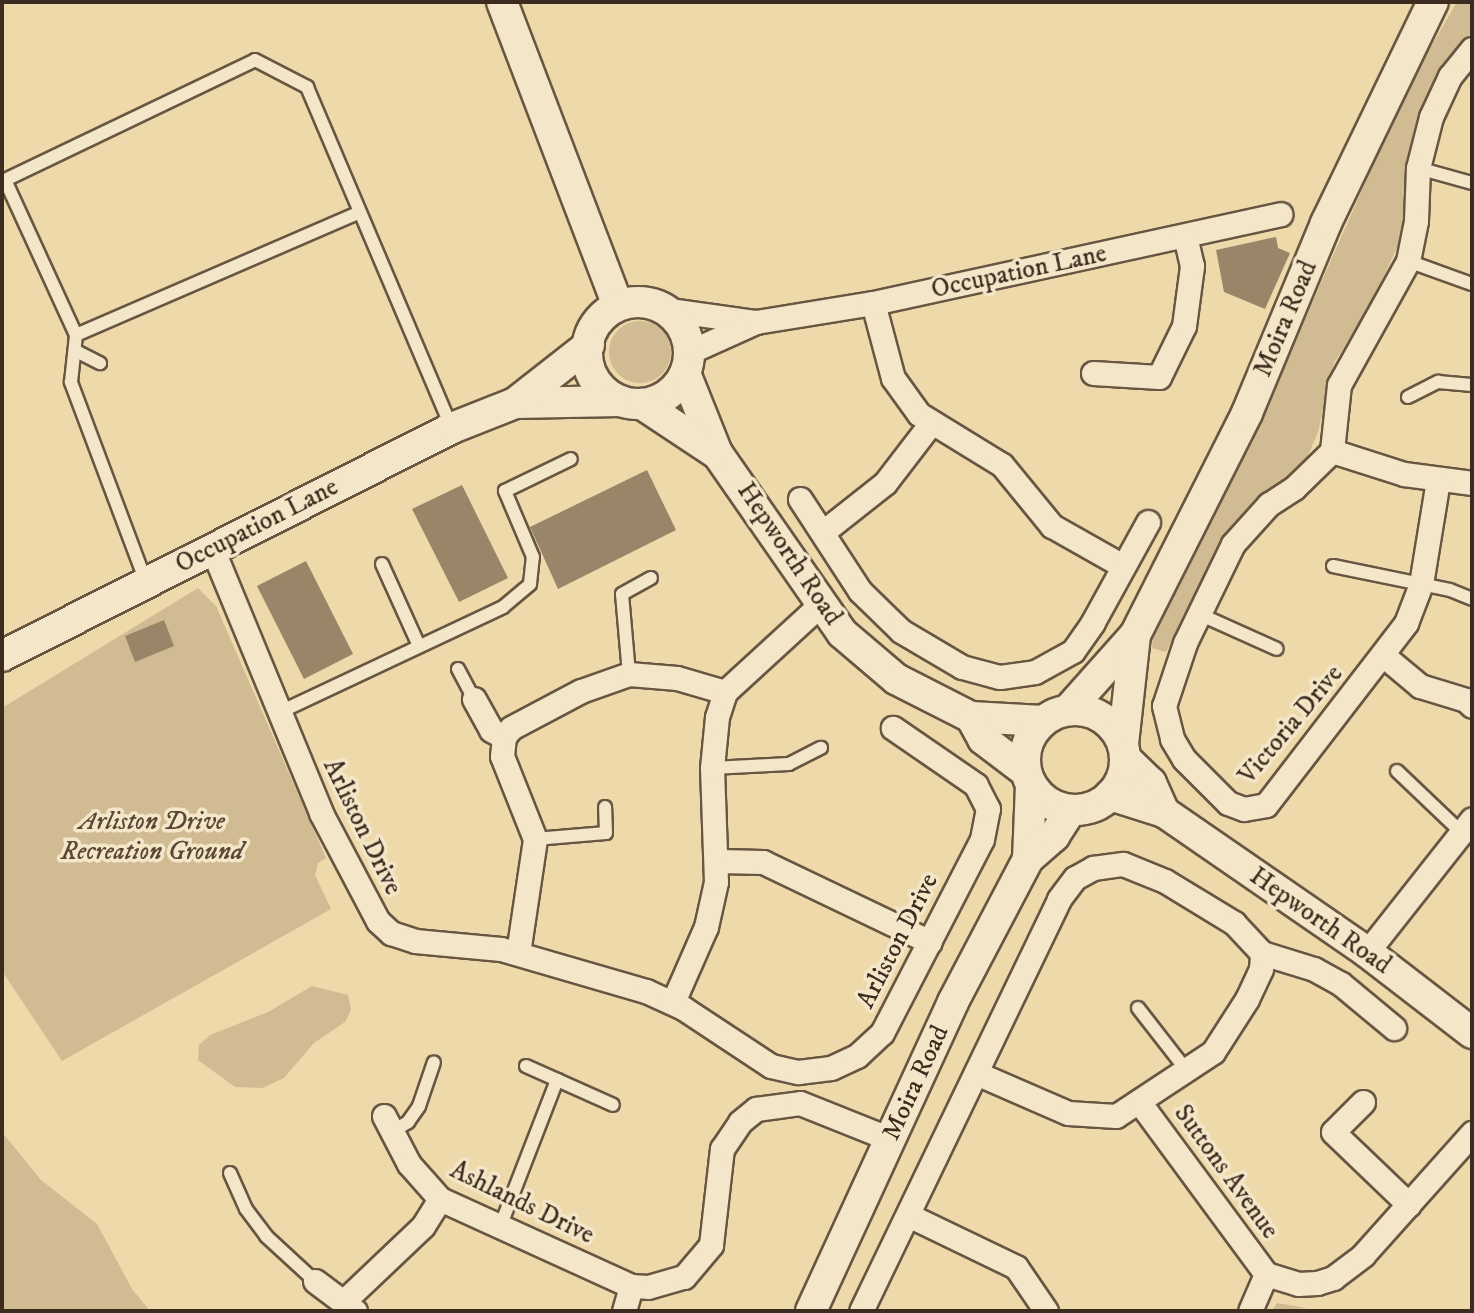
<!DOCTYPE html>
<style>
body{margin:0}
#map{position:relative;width:1474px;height:1313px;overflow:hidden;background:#eed9ab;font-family:"IM FELL DW Pica",serif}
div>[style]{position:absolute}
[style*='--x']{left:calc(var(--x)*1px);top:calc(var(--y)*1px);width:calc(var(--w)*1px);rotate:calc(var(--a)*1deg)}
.green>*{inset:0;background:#d0bb93}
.round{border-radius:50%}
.building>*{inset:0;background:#998568}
.roads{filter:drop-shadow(2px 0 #685642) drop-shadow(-2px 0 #685642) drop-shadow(0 2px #685642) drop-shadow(0 -2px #685642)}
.service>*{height:12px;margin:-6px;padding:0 6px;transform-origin:6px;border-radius:6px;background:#f4e6c8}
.minor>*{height:23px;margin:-11.5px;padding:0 11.5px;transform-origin:11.5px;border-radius:11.5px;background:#f4e6c8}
.tertiary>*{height:30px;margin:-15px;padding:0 15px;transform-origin:15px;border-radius:15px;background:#f4e6c8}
.tertiary>.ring{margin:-15px;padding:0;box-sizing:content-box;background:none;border:30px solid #f4e6c8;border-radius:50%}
span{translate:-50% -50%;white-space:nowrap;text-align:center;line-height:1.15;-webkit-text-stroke:7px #f4e6c8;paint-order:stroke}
.street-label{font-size:26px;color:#3c2b1f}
.park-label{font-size:26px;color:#5a4836;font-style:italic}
.frame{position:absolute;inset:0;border:4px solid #3c2b1f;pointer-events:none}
</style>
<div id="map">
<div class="green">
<i style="clip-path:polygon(1457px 2px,1472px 2px,1472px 37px,1420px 113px,1408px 167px,1401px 239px,1372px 302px,1334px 363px,1318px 432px,1302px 470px,1256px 498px,1226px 533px,1166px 652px,1152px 648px,1155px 616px,1290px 353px,1408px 86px)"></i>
<i class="round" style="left:609px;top:321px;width:62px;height:62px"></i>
<i style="clip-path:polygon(198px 588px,216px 606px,326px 858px,318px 863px,315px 875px,331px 909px,62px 1061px,2px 971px,2px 708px)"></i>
<i style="clip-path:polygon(312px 986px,348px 995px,351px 1010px,345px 1022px,314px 1043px,284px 1078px,262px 1088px,235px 1087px,198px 1060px,199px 1045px,210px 1035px,268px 1012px)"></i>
<i style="clip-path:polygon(2px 1132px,41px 1180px,97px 1224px,132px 1289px,150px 1311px,2px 1311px)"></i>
<i style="clip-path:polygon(1277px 1303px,1307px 1308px,1272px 1311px)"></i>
</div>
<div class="building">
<i style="clip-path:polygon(1276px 237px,1278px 248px,1290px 253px,1265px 309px,1224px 292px,1216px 250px)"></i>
<i style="clip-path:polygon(647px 470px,676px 530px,558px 589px,530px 527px)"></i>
<i style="clip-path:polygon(462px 485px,508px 578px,459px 602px,412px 509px)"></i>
<i style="clip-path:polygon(306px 561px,353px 654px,304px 679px,257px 586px)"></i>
<i style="clip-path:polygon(164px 620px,174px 646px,135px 662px,125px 636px)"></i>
</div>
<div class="roads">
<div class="service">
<i style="--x:1418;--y:168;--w:56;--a:15.5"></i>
<i style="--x:1408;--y:261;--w:68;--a:19.8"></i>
<i style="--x:76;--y:335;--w:309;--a:-23.4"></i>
<i style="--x:76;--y:351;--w:27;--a:27"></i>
<i style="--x:1408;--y:397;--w:34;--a:-27"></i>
<i style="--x:1438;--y:382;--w:34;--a:5"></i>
<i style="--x:382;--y:564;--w:90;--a:65.7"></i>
<i style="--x:1333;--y:566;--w:119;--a:11.6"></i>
<i style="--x:1450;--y:590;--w:24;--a:22"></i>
<i style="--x:146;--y:582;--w:214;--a:-110.6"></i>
<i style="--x:71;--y:382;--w:47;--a:-83.9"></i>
<i style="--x:76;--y:335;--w:170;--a:-114.6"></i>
<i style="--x:5;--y:180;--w:277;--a:-25.6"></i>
<i style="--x:255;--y:60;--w:59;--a:27.4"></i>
<i style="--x:307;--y:87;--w:371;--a:67"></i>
<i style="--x:1199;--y:614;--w:85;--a:24.2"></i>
<i style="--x:458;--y:669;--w:34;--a:62"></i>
<i style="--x:629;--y:674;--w:80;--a:-95"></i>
<i style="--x:622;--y:594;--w:33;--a:-29"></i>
<i style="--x:278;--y:713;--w:249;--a:-25.2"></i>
<i style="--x:503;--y:607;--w:35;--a:-40"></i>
<i style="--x:530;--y:584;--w:27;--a:-84"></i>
<i style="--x:533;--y:557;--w:72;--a:-113"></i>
<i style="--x:505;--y:491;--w:73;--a:-25.9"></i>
<i style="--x:712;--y:768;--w:77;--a:-3"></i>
<i style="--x:789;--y:764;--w:36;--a:-27"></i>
<i style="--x:1397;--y:771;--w:88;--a:43.6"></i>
<i style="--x:535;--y:839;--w:71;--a:-4.8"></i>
<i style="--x:606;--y:833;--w:26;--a:-92"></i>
<i style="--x:1138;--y:1008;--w:80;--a:52.1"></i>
<i style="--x:526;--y:1066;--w:95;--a:24.1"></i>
<i style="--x:391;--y:1132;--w:20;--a:-30"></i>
<i style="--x:408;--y:1122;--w:19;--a:-55"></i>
<i style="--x:419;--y:1106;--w:46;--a:-71.2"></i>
<i style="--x:230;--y:1173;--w:39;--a:66"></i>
<i style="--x:246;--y:1209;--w:34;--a:53"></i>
<i style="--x:266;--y:1236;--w:67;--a:42.6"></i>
<i style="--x:500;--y:1227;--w:158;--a:-68.8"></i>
</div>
<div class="minor">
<i style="--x:1472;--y:49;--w:35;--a:129"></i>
<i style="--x:1450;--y:76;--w:45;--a:114.9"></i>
<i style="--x:1431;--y:117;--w:53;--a:104.3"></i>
<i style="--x:1418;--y:168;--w:53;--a:92.2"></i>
<i style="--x:1416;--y:221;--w:41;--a:101.3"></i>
<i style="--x:1408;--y:261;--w:142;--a:119.1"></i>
<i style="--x:1339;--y:385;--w:66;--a:96.1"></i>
<i style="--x:1332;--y:451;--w:76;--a:17.7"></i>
<i style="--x:1404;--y:474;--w:69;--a:7.5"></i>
<i style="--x:873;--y:303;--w:78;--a:75.1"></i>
<i style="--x:893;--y:378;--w:44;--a:54.2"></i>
<i style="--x:919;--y:414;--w:97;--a:31.6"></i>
<i style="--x:1002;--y:465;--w:79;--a:50.7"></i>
<i style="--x:1052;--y:526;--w:81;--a:29.4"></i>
<i style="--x:669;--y:310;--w:88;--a:7.9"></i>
<i style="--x:687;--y:353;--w:76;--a:-24.2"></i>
<i style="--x:756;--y:322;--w:119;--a:-9.2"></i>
<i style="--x:873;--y:303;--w:417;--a:-12.3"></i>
<i style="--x:1093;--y:373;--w:66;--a:3.5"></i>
<i style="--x:1159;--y:377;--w:57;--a:-63.9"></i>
<i style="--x:1184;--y:326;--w:61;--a:-82.4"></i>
<i style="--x:1192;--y:266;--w:31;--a:-103"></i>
<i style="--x:1332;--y:451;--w:53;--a:135.8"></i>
<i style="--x:1294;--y:488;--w:30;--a:147"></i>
<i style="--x:1269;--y:504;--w:54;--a:132"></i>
<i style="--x:1233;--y:544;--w:110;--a:115.9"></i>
<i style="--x:1185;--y:643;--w:66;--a:108.4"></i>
<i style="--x:1164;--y:706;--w:34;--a:76"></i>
<i style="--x:1172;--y:739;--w:23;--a:59"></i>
<i style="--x:1184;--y:759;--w:62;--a:45"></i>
<i style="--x:1228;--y:803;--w:17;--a:21"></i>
<i style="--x:1244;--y:809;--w:22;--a:-10"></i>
<i style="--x:1266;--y:805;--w:230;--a:-52.4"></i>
<i style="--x:1406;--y:623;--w:42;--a:-69"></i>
<i style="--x:1421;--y:584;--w:105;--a:-80.7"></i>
<i style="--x:800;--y:499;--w:110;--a:56.9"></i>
<i style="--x:860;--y:591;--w:57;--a:44.3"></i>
<i style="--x:901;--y:631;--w:71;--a:30.5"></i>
<i style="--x:962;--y:667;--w:39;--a:15"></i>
<i style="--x:1000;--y:677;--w:35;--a:-8"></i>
<i style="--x:1035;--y:672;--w:43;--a:-28.9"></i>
<i style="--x:1073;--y:651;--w:35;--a:-55"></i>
<i style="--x:1093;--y:622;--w:114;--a:-61.2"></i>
<i style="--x:823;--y:532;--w:79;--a:-38.3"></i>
<i style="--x:885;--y:483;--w:76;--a:-52.5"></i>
<i style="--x:212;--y:548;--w:287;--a:67.6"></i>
<i style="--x:321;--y:813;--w:122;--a:62.2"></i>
<i style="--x:378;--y:921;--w:18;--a:43"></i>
<i style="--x:391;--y:933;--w:25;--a:18"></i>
<i style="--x:415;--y:941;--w:86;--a:5.3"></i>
<i style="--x:501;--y:949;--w:151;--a:16.2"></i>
<i style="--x:646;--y:991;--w:41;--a:24.7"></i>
<i style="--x:683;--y:1008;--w:105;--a:33.4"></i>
<i style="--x:771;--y:1066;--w:28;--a:13"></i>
<i style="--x:798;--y:1072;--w:33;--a:-7"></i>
<i style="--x:831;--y:1068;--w:29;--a:-25"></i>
<i style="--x:857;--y:1056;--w:34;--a:-43"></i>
<i style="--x:882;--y:1033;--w:218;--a:-62.7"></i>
<i style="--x:982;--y:839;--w:31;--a:-79"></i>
<i style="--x:988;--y:809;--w:27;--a:-117"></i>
<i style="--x:976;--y:785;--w:101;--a:-145.5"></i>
<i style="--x:1384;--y:656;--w:47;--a:39.8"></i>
<i style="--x:1420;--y:686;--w:48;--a:16.9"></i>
<i style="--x:1466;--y:700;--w:8;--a:45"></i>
<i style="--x:474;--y:699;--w:35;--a:61"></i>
<i style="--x:491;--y:730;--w:15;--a:28"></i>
<i style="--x:718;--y:861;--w:45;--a:1.3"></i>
<i style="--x:763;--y:862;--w:185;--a:25.6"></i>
<i style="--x:1367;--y:952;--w:169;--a:-51.7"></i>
<i style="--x:518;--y:953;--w:115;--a:-81.5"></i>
<i style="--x:535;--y:839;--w:89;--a:-111.7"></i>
<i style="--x:502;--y:756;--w:19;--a:-84"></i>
<i style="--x:504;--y:737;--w:11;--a:-52"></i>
<i style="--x:511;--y:728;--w:79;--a:-27.9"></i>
<i style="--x:581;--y:691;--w:51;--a:-19.5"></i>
<i style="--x:629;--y:674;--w:48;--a:4.8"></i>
<i style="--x:677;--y:678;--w:50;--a:16.3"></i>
<i style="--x:673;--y:1002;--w:82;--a:-66.3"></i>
<i style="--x:706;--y:927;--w:46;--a:-77.5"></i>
<i style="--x:716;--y:882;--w:114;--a:-92"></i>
<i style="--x:712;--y:768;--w:51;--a:-84.4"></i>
<i style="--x:717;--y:717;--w:26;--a:-72"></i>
<i style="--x:725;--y:692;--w:129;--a:-42.5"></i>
<i style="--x:976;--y:1073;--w:100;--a:23.5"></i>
<i style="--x:1068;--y:1113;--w:48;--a:3.6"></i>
<i style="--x:1116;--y:1116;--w:116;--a:-33.4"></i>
<i style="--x:1213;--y:1052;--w:63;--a:-57.3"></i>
<i style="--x:1247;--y:999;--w:33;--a:-65"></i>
<i style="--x:1261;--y:969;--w:16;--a:-86"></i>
<i style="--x:1363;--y:1102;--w:42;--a:135"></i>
<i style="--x:1333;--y:1132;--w:105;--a:43.8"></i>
<i style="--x:1140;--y:1103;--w:212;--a:53.6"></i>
<i style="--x:384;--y:1116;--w:54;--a:62.5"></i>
<i style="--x:409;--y:1164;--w:47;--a:48.5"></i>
<i style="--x:440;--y:1199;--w:210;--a:24.5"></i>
<i style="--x:631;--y:1286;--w:17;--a:3"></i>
<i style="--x:648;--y:1287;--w:37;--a:-16"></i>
<i style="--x:684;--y:1277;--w:42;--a:-49.8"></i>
<i style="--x:711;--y:1245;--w:97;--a:-83.5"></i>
<i style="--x:722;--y:1149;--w:32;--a:-56"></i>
<i style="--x:740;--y:1122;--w:21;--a:-39"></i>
<i style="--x:756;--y:1109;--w:44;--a:-7.8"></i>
<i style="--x:800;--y:1103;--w:97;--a:21.8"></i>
<i style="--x:908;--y:1215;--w:120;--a:25.7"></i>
<i style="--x:1016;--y:1267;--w:53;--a:55.7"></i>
<i style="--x:315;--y:1281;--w:50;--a:36.9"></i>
<i style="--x:343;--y:1302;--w:110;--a:-43.5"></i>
<i style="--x:423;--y:1226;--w:32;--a:-58"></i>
<i style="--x:624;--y:1311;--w:26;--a:-74"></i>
<i style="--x:861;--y:1311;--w:457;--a:-64.3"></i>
<i style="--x:1059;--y:899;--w:26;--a:-53"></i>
<i style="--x:1075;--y:878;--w:21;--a:-29"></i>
<i style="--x:1093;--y:868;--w:30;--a:-8"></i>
<i style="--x:1123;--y:864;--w:45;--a:22"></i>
<i style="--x:1165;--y:881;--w:81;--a:31.3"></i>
<i style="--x:1234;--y:923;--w:41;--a:47"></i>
<i style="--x:1262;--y:953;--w:54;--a:17.1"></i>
<i style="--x:1314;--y:969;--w:31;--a:29"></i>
<i style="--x:1341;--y:984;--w:69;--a:39.7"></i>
<i style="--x:1250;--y:1311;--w:40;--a:-66.6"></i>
<i style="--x:1266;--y:1274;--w:34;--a:17"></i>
<i style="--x:1298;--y:1284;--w:19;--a:-3"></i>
<i style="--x:1317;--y:1283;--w:17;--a:-17"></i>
<i style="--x:1333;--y:1278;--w:38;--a:-37"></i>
<i style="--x:1363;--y:1255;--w:164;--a:-48.2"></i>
</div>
<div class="tertiary">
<i style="--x:502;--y:2;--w:324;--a:69.1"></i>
<i class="ring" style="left:587px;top:302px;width:72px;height:72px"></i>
<i style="--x:685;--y:373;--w:86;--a:68.2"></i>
<i style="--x:717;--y:453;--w:219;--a:55.2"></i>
<i style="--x:842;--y:633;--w:71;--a:40.4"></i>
<i style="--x:896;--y:679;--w:84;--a:26.9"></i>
<i style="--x:971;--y:717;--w:72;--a:3.2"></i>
<i style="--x:515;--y:403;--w:105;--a:-1.1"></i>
<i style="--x:642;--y:404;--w:89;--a:33.5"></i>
<i style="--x:2;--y:656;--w:504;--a:-26.87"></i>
<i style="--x:452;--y:428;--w:68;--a:-21.6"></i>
<i style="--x:515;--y:403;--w:94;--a:-38.1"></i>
<i style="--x:1069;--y:709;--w:99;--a:-48.3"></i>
<i style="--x:1135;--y:635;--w:249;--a:-63.2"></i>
<i style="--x:1247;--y:413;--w:206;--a:-67.4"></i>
<i style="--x:1326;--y:223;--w:246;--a:-64.2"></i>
<i class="ring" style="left:1025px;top:710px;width:70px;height:70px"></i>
<i style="--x:971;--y:717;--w:25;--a:61"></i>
<i style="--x:983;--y:739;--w:53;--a:37.3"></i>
<i style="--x:1123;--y:744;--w:110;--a:-83.7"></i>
<i style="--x:1125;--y:758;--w:36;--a:44"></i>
<i style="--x:1151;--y:783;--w:32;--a:66"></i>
<i style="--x:1110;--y:795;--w:57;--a:17.5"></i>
<i style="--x:1164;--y:812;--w:247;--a:34.6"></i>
<i style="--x:1367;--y:952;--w:133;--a:37.6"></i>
<i style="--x:1028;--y:859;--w:74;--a:-87.7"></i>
<i style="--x:811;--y:1311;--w:340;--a:-65.3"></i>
<i style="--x:953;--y:1002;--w:161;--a:-62.3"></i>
<i style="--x:1028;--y:859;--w:35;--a:-41"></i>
<i style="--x:1054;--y:836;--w:31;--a:-57"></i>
</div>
</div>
<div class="street-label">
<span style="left:1019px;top:272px;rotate:-12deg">Occupation Lane</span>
<span style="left:1286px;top:319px;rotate:-67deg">Moira Road</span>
<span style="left:257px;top:526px;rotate:-27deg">Occupation Lane</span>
<span style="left:789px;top:554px;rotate:56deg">Hepworth Road</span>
<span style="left:1291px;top:725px;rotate:-50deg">Victoria Drive</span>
<span style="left:362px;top:827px;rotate:64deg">Arliston Drive</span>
<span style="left:1320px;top:921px;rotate:35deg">Hepworth Road</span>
<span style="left:898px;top:941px;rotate:-63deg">Arliston Drive</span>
<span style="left:916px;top:1083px;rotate:-65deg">Moira Road</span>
<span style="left:1226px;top:1172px;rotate:54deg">Suttons Avenue</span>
<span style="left:522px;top:1203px;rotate:26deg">Ashlands Drive</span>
</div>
<div class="park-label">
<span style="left:152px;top:837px">Arliston Drive<br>Recreation Ground</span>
</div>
<div class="frame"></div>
</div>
